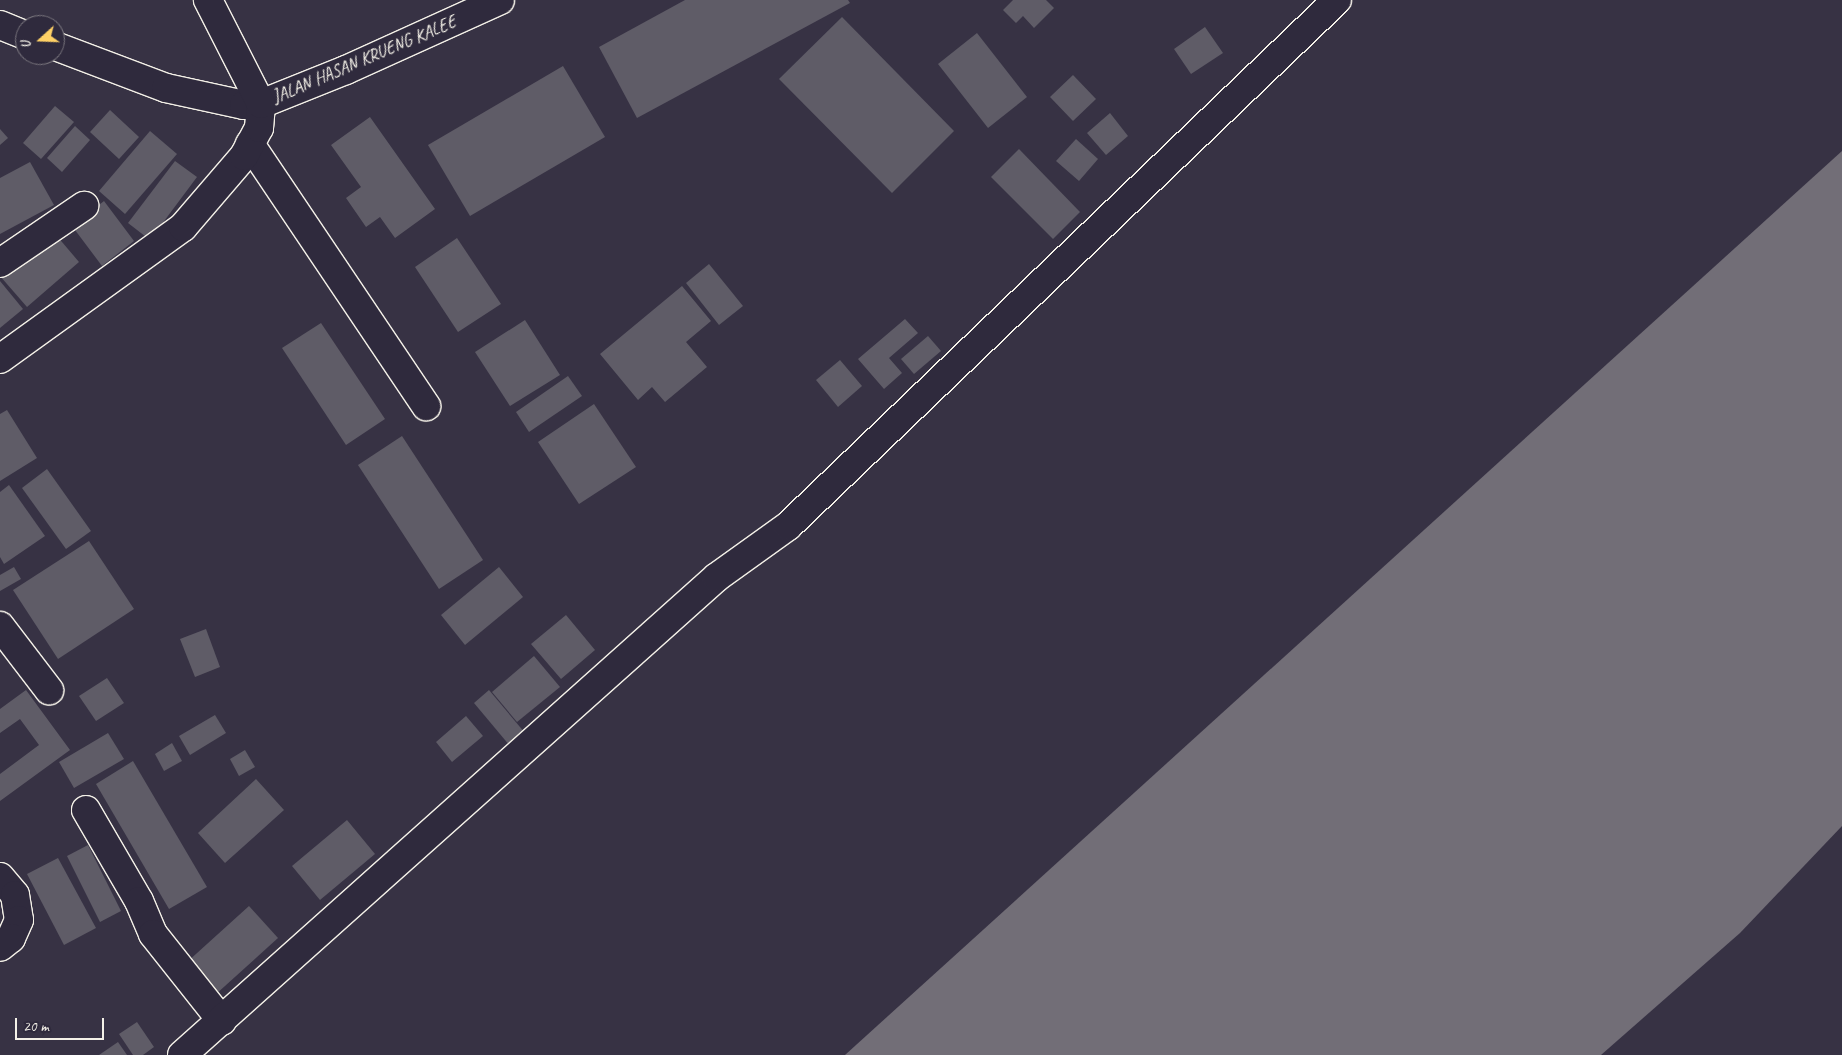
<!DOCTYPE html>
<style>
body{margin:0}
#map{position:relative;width:1842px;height:1055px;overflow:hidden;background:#373244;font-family:Caveat,sans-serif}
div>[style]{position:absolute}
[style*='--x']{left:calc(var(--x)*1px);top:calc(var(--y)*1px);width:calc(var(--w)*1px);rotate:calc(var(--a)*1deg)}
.water>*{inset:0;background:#726e77}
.building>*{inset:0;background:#5f5c67}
.roads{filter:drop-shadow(1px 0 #f4f1e8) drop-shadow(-1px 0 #f4f1e8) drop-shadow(0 1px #f4f1e8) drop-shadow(0 -1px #f4f1e8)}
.minor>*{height:28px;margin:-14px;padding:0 14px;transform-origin:14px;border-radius:14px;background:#2f2a3d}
span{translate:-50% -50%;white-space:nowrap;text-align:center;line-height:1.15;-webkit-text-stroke:5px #2f2a3d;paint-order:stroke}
.street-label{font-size:18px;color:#f4f1e8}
.north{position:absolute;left:15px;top:15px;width:50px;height:50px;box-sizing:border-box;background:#2f2a3d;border:1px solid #7e7a81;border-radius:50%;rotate:250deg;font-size:14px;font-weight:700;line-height:20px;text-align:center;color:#f4f1e8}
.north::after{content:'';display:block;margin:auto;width:18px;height:22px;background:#ffd166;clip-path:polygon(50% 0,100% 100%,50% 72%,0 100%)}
.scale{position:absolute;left:15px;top:1018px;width:89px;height:22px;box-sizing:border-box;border:2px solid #f4f1e8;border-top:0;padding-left:6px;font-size:15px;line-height:18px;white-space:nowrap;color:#f4f1e8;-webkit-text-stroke:4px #2f2a3d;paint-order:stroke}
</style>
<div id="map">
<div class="water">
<i style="clip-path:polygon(1842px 151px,1842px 826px,1740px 933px,1601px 1055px,845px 1055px)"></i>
</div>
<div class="building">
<i style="clip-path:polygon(685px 0,848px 0,850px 3px,637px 118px,599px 47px)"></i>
<i style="clip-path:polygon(1013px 0,1046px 0,1054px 8px,1034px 28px,1023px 16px,1016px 23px,1003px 10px)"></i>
<i style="clip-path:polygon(842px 17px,954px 131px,892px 193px,779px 79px)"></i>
<i style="clip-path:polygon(1205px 27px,1223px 53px,1191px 74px,1174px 49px)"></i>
<i style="clip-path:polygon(977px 33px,1027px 97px,988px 128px,938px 64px)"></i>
<i style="clip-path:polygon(563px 66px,605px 137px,470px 216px,428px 145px)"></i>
<i style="clip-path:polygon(1073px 75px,1096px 99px,1073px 121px,1050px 97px)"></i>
<i style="clip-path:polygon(55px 106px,74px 122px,41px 159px,23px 143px)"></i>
<i style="clip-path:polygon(110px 110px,139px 137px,119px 159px,90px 132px)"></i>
<i style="clip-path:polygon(1110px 113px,1128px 136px,1106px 155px,1087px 133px)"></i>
<i style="clip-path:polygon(370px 117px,435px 209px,395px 238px,380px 217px,366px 227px,346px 198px,361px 187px,331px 145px)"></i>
<i style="clip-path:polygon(75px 126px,90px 140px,62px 172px,47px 158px)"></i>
<i style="clip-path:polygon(0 129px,8px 138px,0 145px)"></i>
<i style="clip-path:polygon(150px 131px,177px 154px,125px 214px,99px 191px)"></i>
<i style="clip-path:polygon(1076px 139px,1098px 159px,1079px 181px,1056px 161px)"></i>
<i style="clip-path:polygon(1019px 149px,1080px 212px,1053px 239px,991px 177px)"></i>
<i style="clip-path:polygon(175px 161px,197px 177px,150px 240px,128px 223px)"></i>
<i style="clip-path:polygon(30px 162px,54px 205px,0 234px,0 178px)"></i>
<i style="clip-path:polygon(104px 201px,134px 241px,102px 266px,72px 226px)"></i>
<i style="clip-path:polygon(51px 229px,79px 262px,27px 307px,0 276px)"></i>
<i style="clip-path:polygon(457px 238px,501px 304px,458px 332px,415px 267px)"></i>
<i style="clip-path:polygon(709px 264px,743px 306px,719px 325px,686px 283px)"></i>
<i style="clip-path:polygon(0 281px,23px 309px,0 328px)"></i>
<i style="clip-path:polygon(682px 286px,711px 321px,686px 342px,707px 367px,665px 402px,652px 387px,638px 400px,600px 354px)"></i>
<i style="clip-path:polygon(905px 319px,918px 333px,889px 358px,902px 373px,884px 389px,858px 359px)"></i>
<i style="clip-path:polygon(525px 320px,560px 375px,510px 406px,475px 352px)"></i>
<i style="clip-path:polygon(321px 323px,385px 419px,346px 445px,282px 348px)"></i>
<i style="clip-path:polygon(928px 336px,941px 351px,914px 374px,901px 359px)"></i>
<i style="clip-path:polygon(840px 360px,862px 386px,838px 407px,816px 380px)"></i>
<i style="clip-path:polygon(568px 376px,582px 396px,529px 432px,516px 412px)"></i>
<i style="clip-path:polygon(594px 404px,636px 467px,579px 504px,538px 442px)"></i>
<i style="clip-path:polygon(7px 410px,37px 458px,0 481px,0 414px)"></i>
<i style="clip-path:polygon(402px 436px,483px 560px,439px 589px,358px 465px)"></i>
<i style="clip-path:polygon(47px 469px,91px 531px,66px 549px,22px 488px)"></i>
<i style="clip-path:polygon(9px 485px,45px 536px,4px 564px,0 557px,0 492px)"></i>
<i style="clip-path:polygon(89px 541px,134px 609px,58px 659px,13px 590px)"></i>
<i style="clip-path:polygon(14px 567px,21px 579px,0 591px,0 575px)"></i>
<i style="clip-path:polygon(499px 567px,523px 597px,465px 645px,441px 615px)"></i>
<i style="clip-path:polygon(566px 615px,595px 650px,561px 679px,531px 644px)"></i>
<i style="clip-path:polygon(206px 629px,220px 667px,195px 677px,180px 639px)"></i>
<i style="clip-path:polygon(534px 656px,560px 687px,517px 722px,492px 692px)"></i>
<i style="clip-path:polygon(107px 678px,124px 703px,96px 721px,79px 696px)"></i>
<i style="clip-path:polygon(26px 690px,70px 750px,0 801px,0 774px,39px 745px,20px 719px,0 733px,0 709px)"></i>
<i style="clip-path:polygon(489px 690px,525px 733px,510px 746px,474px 703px)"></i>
<i style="clip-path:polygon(215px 715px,226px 733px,190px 755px,179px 736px)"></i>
<i style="clip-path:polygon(466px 716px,483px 736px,452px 762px,436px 742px)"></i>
<i style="clip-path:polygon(108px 733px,124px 759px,74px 788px,59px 762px)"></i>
<i style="clip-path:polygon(172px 743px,182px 761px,164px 771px,155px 754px)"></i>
<i style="clip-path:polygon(245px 750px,255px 767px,239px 776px,230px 759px)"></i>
<i style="clip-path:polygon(133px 761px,207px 887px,169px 909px,96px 784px)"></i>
<i style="clip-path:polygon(256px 779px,284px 810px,225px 863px,198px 833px)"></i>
<i style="clip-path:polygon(347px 820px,375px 854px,320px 900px,292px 866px)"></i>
<i style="clip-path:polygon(88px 845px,121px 911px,100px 922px,67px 856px)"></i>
<i style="clip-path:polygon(58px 858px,96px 928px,64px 945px,27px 874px)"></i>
<i style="clip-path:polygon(249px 906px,278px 938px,215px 995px,186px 963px)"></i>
<i style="clip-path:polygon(137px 1022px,154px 1047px,143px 1055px,133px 1055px,119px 1034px)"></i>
<i style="clip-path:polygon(118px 1042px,127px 1055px,99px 1055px)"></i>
</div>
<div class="roads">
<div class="minor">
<i style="--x:0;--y:25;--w:27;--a:22"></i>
<i style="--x:55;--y:46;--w:119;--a:20.7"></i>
<i style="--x:166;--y:88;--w:80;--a:12.3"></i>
<i style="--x:244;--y:105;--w:17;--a:-3"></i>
<i style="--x:261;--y:104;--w:92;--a:-21.8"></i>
<i style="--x:346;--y:70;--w:169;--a:-24.4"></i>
<i style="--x:250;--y:144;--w:316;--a:56.1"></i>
<i style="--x:0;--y:263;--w:102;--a:-34.2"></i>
<i style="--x:0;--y:359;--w:226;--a:-35.8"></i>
<i style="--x:183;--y:227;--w:94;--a:-49.3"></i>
<i style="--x:244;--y:156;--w:32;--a:-62"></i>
<i style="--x:259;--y:128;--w:24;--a:-85"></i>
<i style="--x:261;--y:104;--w:117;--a:-117"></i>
<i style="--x:0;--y:626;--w:81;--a:52.6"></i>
<i style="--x:86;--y:810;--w:105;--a:59.8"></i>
<i style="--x:139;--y:901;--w:36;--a:67"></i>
<i style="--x:153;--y:934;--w:111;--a:51.6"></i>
<i style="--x:0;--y:877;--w:23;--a:50"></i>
<i style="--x:15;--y:895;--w:25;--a:81"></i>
<i style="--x:19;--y:920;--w:20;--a:114"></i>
<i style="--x:11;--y:938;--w:14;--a:141"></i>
<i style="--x:182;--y:1055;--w:717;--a:-41.78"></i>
<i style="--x:717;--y:577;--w:87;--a:-35.7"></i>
<i style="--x:788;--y:526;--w:760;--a:-43.77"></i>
</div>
</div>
<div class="street-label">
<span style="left:364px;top:59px;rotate:-23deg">JALAN HASAN KRUENG KALEE</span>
</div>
<div class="north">U</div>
<div class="scale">20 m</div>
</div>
